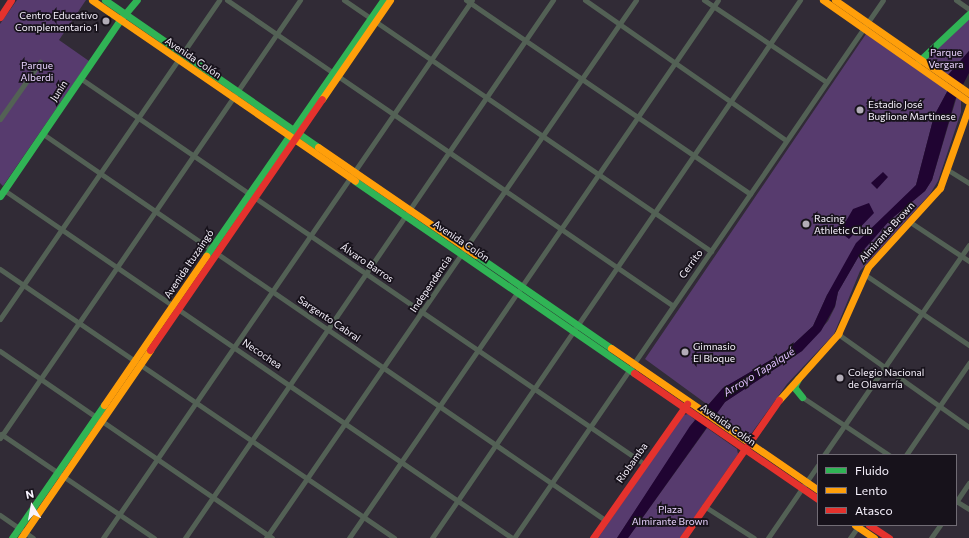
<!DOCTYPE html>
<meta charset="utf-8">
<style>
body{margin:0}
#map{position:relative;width:969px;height:538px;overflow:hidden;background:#312b36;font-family:Commissioner,sans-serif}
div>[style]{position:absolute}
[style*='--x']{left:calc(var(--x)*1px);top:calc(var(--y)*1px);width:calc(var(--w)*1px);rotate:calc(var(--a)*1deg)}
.green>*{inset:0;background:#573b6e}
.water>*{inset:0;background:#200432}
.street>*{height:5px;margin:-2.5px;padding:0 2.5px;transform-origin:2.5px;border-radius:2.5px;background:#536155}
.fast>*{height:7px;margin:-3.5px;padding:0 3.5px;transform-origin:3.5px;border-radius:3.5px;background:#30b455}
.slow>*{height:7px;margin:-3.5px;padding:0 3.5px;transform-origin:3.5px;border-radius:3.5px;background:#ff9f0a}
.jam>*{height:7px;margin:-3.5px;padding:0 3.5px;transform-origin:3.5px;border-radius:3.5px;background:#e5322d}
.dots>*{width:11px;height:11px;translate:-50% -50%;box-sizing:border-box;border:2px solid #17121b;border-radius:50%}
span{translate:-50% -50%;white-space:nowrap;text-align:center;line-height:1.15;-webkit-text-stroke:3.5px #17121b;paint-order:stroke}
.poi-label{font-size:10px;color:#f7f2fd}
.right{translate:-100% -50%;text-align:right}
.left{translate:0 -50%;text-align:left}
.park-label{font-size:10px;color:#e8d2fd}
.street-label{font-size:10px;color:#f7f2fd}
.water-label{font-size:11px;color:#e0bfff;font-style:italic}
.legend{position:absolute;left:817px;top:454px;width:140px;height:72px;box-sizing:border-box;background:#17121b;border:1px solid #716c75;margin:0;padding:5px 7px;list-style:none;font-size:12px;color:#f7f2fd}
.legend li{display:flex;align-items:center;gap:8px;height:20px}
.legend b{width:20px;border:1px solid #716c75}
.north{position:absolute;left:12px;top:486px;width:40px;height:40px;-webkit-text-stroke:3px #17121b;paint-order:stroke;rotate:349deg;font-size:11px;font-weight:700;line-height:16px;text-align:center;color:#f7f2fd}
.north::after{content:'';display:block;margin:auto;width:14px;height:18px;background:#f7f2fd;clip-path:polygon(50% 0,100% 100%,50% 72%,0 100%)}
</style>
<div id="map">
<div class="green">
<i style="clip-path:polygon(17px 0,86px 0,59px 40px,89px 61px,3px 186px,0 183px,0 24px)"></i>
<i style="clip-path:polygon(969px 19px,969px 51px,948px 75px,926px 59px,926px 56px)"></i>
<i style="clip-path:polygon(868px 31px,948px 90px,934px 116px,916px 185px,827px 295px,813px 326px,786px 351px,723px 388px,708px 405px,645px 359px)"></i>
<i style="clip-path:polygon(957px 96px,961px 99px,961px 112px,938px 181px,930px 194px,860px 271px,834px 334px,787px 384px,751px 434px,745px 434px,716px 414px,725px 402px,802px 351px,828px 321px,835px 307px,838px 292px,860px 254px,890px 220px,925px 191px,932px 180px)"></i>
<i style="clip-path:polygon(688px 414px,695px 420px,617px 538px,598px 538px,683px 415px)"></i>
<i style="clip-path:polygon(707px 428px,737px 449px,738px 454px,680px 538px,628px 538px)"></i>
</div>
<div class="water">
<i style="clip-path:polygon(969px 51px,969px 73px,955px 100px,932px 180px,925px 191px,890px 220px,860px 254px,838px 292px,835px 306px,821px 331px,802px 351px,725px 402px,628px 538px,617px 538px,690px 426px,723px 388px,786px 351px,813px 326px,827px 295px,856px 243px,916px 185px,934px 116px,948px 90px,948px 75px)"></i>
<i style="clip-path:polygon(883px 172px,888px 177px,877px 189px,871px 183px)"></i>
<i style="clip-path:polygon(869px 203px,874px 213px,849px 239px,836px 229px,846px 221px,853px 209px)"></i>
</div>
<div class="street">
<i style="--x:227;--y:0;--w:539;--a:34.43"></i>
<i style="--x:344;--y:0;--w:445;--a:34.4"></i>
<i style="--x:466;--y:0;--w:344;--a:34.3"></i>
<i style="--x:585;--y:0;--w:245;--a:34.9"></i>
<i style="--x:704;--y:0;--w:146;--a:33.8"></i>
<i style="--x:956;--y:0;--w:16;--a:35"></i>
<i style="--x:80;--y:78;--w:682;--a:34.37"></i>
<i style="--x:0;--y:119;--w:70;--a:-54.9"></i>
<i style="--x:43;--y:134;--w:682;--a:34.48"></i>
<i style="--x:948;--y:170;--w:25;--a:32"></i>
<i style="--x:4;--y:190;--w:616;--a:34.41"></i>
<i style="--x:910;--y:222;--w:71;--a:33.5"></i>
<i style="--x:0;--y:269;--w:477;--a:34.3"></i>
<i style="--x:864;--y:274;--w:127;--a:34.1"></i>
<i style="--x:0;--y:319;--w:387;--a:-55.5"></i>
<i style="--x:838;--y:334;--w:161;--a:35.4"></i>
<i style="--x:0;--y:351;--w:330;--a:34.5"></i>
<i style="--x:802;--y:397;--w:105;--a:33.7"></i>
<i style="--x:1;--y:434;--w:185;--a:34.2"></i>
<i style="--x:0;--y:438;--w:531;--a:-55.59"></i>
<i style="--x:824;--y:455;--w:255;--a:-55.4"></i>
<i style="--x:906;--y:455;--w:112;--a:-55.6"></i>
<i style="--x:956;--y:501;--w:15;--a:32"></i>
<i style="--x:956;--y:502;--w:23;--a:-56"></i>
<i style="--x:704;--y:506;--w:59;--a:32.6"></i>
<i style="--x:0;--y:515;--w:40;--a:34.9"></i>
<i style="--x:103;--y:538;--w:652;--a:-55.55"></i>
<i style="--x:185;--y:538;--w:652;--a:-55.63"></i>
<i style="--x:266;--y:538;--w:653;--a:-55.48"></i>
<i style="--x:349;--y:538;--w:652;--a:-55.55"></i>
<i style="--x:432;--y:538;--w:652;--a:-55.63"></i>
<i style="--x:514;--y:538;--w:652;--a:-55.55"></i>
<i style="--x:768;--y:538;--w:88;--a:-55.6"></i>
<i style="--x:850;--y:538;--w:16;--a:-55"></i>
<i style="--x:931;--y:538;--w:16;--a:-55"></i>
</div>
<div class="fast">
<i style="--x:105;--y:0;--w:259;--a:34.6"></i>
<i style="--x:918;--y:62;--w:70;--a:-43.3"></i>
<i style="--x:355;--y:181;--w:339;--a:34.5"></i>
<i style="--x:0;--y:196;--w:213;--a:-55.7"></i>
<i style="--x:120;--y:20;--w:26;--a:-50"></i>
<i style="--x:476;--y:255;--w:164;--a:34.6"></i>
<i style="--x:206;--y:256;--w:311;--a:-55.3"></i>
<i style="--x:798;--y:379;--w:9;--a:117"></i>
<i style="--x:794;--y:387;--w:13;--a:51"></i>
<i style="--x:12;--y:538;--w:162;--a:-55.3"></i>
</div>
<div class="slow">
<i style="--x:92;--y:0;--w:319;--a:34.5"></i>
<i style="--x:823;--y:0;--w:178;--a:34.9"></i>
<i style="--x:835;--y:0;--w:163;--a:34.8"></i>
<i style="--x:322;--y:99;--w:120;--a:-55.5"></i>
<i style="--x:318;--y:147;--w:191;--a:34.4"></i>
<i style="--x:611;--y:348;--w:251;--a:34.4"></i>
<i style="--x:779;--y:400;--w:89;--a:-48.2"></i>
<i style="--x:838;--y:334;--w:73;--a:-65.9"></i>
<i style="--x:868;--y:267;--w:107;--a:-47.7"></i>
<i style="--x:940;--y:188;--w:87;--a:-70.5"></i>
<i style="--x:104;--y:405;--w:181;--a:-55.6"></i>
<i style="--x:855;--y:525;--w:23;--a:34"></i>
<i style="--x:21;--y:538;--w:228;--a:-55.5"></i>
</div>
<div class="jam">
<i style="--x:0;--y:17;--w:20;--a:-57"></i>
<i style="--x:150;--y:350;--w:304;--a:-55.6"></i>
<i style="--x:634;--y:373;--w:223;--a:34.4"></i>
<i style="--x:869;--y:525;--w:24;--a:33"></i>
<i style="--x:593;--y:538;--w:164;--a:-55"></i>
<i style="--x:683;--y:538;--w:168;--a:-55.2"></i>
</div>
<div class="dots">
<i style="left:106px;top:21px;background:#b2acb7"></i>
<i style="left:860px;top:110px;background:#b2acb7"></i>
<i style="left:806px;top:224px;background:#b2acb7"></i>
<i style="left:685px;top:352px;background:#b2acb7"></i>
<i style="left:840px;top:378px;background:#b2acb7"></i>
</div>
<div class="poi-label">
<span class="right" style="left:98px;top:21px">Centro Educativo<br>Complementario 1</span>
<span class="left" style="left:868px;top:110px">Estadio José<br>Buglione Martinese</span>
<span class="left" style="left:814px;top:224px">Racing<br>Athletic Club</span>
<span class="left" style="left:693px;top:352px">Gimnasio<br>El Bloque</span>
<span class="left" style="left:848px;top:378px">Colegio Nacional<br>de Olavarría</span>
</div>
<div class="park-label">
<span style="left:946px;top:58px">Parque<br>Vergara</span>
<span style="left:37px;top:71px">Parque<br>Alberdi</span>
<span style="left:670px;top:515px">Plaza<br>Almirante Brown</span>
</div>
<div class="street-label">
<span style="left:193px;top:58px;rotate:34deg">Avenida Colón</span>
<span style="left:59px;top:91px;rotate:-57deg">Junín</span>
<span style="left:887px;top:232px;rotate:-48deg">Almirante Brown</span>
<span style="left:461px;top:241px;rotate:34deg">Avenida Colón</span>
<span style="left:367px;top:263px;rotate:34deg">Álvaro Barros</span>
<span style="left:189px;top:264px;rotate:-56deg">Avenida Ituzaingó</span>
<span style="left:691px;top:264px;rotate:-54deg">Cerrito</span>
<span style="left:431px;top:284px;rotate:-56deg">Independencia</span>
<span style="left:329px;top:319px;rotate:34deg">Sargento Cabral</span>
<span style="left:262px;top:354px;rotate:34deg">Necochea</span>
<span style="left:728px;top:425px;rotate:35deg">Avenida Colón</span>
<span style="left:632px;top:463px;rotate:-55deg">Riobamba</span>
</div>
<div class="water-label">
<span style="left:759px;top:372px;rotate:-32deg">Arroyo Tapalqué</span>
</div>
<ul class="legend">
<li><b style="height:5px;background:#30b455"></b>Fluido</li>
<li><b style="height:5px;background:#ff9f0a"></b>Lento</li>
<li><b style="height:5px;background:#e5322d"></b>Atasco</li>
</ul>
<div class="north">N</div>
</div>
